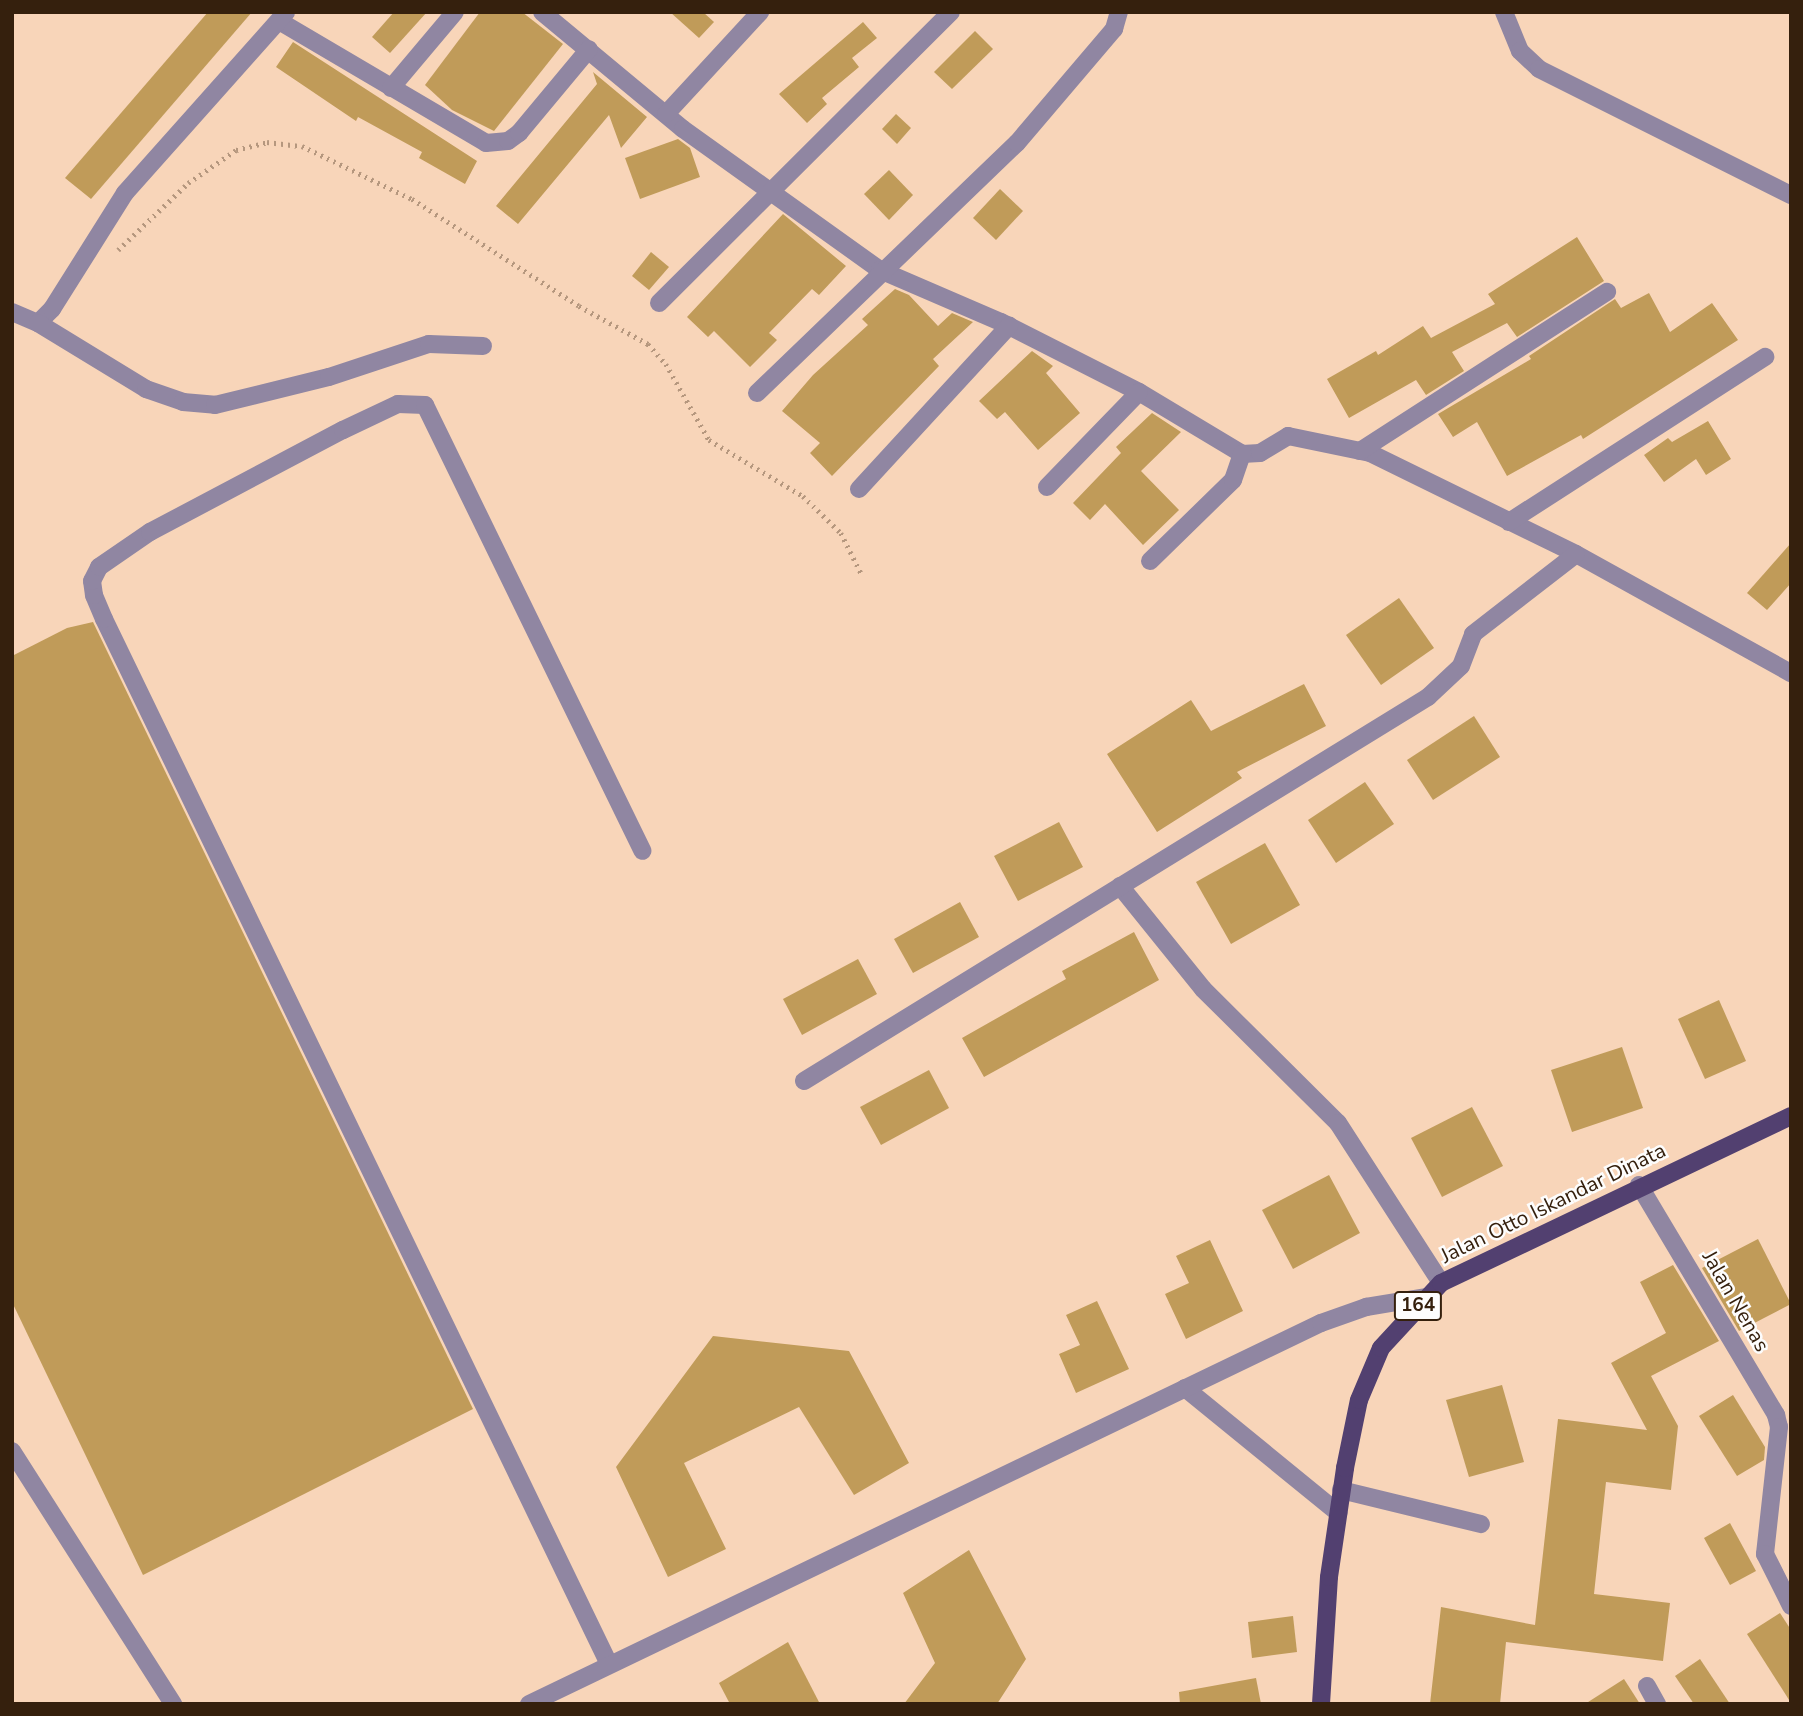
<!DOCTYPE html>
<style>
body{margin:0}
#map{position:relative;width:1803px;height:1716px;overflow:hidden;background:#f8d5b9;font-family:"Nunito Sans",sans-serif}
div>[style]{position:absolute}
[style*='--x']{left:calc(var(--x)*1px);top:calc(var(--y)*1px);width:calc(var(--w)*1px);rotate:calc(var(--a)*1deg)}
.building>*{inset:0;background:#c09b59}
.path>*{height:4.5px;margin-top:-2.25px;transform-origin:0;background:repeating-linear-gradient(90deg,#b5977e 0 2px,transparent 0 7px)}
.minor>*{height:18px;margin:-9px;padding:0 9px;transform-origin:9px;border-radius:9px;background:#9086a2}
.major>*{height:18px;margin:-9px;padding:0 9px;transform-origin:9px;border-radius:9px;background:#524070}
span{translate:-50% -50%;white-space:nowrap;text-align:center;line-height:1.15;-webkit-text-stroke:5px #fdfdfd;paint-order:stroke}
.shield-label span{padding:2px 5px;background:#fdfdfd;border:2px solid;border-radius:5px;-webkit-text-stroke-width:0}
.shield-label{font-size:19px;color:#35200d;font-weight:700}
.street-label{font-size:21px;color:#35200d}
.frame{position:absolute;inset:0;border:14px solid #35200d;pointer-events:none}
</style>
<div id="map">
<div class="building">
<i style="clip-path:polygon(208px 12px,252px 12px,91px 199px,65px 178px)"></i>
<i style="clip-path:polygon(394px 12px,427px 12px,390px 53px,372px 37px)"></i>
<i style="clip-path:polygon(480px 12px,522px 12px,563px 44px,494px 131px,452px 110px,425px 85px)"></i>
<i style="clip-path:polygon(670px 12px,703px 12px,714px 22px,699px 38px)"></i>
<i style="clip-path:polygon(863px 22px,877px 38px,852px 58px,859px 67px,822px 98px,827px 104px,807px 123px,779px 94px)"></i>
<i style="clip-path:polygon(975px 31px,993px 49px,952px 89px,934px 72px)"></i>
<i style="clip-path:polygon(293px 42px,477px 161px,465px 184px,419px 158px,422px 152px,358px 117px,356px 121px,276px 67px)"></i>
<i style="clip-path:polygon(593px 72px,647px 117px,621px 148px,609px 115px,518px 224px,496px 206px,597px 84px)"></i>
<i style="clip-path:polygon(896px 114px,911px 128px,897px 144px,882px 129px)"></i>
<i style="clip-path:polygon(678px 139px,690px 148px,700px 177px,640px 199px,625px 158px)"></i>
<i style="clip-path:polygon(889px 170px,913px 195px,889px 220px,864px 194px)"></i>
<i style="clip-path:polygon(1000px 189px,1023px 211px,996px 240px,973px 218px)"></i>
<i style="clip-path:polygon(783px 214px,846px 266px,819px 295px,812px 289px,769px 333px,777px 340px,750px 367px,714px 331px,708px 337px,687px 317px)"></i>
<i style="clip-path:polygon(1577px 237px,1604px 281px,1517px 337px,1507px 323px,1452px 352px,1464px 371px,1426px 395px,1416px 380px,1349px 418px,1327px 379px,1376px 351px,1378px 355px,1423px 326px,1431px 338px,1495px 304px,1488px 294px)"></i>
<i style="clip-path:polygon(651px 252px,669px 267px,649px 290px,632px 276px)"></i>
<i style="clip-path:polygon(895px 289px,909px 295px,938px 326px,952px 313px,973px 322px,933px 359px,939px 366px,832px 476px,810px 453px,820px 443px,782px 411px,813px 375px,868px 325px,862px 319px)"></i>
<i style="clip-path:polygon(1649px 293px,1670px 332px,1712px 303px,1738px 340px,1583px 439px,1581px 435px,1507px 476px,1477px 422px,1453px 437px,1438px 414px,1531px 359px,1529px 356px,1615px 299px,1621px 308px)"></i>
<i style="clip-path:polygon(1032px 351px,1053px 366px,1046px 373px,1080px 413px,1038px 450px,1005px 412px,997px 419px,979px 401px)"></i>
<i style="clip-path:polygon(1152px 413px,1181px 432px,1141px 471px,1179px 510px,1143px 545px,1105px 504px,1090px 520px,1073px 503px,1121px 453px,1116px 447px)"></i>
<i style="clip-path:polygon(1708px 421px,1731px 459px,1706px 475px,1696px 459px,1664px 482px,1644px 455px,1668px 438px,1672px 442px)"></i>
<i style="clip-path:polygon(1791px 543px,1791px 583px,1767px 610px,1747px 593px)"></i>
<i style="clip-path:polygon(1399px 598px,1434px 648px,1381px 685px,1346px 635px)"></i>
<i style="clip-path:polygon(93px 622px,473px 1409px,143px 1575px,12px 1302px,12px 656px,67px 628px)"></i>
<i style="clip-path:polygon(1304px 684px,1326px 726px,1237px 772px,1242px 778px,1157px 832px,1107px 754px,1191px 700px,1211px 731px)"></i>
<i style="clip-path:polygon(1474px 716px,1500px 757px,1433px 800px,1407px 760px)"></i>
<i style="clip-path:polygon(1365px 782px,1394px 824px,1336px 863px,1308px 820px)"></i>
<i style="clip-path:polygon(1059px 822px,1083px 867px,1018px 901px,994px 856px)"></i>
<i style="clip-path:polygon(1265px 843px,1300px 905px,1231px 944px,1196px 882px)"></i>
<i style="clip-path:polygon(960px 902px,979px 937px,913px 973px,894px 939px)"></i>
<i style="clip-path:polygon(1134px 932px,1159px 980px,984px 1077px,962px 1038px,1066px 979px,1062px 971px)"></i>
<i style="clip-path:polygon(858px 959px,877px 994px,802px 1035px,783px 999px)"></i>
<i style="clip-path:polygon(1719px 1000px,1746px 1061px,1705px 1079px,1678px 1019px)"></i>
<i style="clip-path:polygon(1622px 1047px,1643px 1108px,1572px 1132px,1551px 1070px)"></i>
<i style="clip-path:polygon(929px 1070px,949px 1108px,881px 1145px,860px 1107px)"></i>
<i style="clip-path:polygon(1472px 1107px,1503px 1166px,1442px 1197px,1411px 1138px)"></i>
<i style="clip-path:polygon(1329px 1175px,1360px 1233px,1293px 1269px,1262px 1210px)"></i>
<i style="clip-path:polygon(1758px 1239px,1791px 1304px,1739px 1331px,1702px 1268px)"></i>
<i style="clip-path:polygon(1210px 1240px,1243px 1311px,1186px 1339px,1165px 1294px,1189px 1283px,1176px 1256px)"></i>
<i style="clip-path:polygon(1673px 1265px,1719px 1341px,1651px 1376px,1678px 1426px,1671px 1490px,1606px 1482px,1594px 1594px,1670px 1603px,1663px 1661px,1506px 1642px,1500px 1704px,1430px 1704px,1441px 1607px,1535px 1625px,1558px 1419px,1647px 1430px,1611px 1363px,1666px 1333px,1640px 1282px)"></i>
<i style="clip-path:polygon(1097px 1301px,1129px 1369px,1076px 1393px,1059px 1354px,1080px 1345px,1066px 1315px)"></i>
<i style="clip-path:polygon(713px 1336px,849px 1351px,909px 1463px,854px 1495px,799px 1407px,684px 1463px,726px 1549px,668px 1577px,616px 1467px)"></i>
<i style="clip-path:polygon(1502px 1385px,1524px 1462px,1469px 1477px,1446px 1400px)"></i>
<i style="clip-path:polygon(1733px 1395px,1765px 1447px,1764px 1460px,1737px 1476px,1699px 1416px)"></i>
<i style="clip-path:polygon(1730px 1523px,1756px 1571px,1730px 1585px,1704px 1538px)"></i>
<i style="clip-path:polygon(969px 1550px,1026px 1659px,997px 1704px,904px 1704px,935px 1663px,903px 1593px)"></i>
<i style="clip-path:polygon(1780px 1613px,1791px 1630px,1791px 1703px,1747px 1634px)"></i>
<i style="clip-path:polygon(1293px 1616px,1297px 1652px,1252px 1658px,1248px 1622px)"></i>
<i style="clip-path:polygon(788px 1642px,820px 1704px,730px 1704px,719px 1683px)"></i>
<i style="clip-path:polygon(1700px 1659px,1730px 1704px,1694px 1704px,1675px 1676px)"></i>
<i style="clip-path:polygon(1256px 1678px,1261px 1704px,1180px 1704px,1179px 1692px)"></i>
<i style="clip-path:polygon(1624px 1679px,1640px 1704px,1585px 1704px)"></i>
</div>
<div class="path">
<i style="--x:118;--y:250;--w:97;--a:-43.7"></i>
<i style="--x:188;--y:183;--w:58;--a:-34.5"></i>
<i style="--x:236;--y:150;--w:32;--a:-14"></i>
<i style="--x:267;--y:142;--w:35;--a:7"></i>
<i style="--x:302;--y:146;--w:122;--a:25.7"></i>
<i style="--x:412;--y:199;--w:198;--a:32.6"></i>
<i style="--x:579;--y:306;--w:79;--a:28.8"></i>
<i style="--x:648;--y:344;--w:27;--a:48"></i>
<i style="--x:666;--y:364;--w:87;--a:60.5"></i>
<i style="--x:709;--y:440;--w:109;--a:30.8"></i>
<i style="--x:803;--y:496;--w:53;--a:44.2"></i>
<i style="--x:841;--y:533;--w:45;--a:63.4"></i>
</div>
<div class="minor">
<i style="--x:542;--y:12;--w:183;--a:39.7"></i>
<i style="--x:683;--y:129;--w:242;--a:35.6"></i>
<i style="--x:880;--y:270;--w:132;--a:23.3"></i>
<i style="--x:1001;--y:322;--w:155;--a:26.9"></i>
<i style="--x:1139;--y:392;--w:120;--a:31"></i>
<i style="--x:1242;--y:454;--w:18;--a:-3"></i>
<i style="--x:1260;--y:453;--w:33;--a:-31"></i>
<i style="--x:1288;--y:436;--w:84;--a:11.7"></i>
<i style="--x:1370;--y:453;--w:229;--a:26.1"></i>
<i style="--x:1576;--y:554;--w:246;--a:29"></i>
<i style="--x:1504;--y:12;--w:42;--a:67.7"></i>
<i style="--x:1520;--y:51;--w:26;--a:43"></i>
<i style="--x:1539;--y:69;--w:282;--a:26.6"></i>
<i style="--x:279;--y:21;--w:240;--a:30.5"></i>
<i style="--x:486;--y:143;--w:22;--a:-5"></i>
<i style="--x:508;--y:141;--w:14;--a:-36"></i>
<i style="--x:519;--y:133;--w:109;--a:-50.2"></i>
<i style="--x:391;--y:88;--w:99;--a:-49.9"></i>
<i style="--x:666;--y:114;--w:139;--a:-47.3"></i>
<i style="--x:659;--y:303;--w:412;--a:-44.9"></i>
<i style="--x:12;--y:312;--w:28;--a:23"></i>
<i style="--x:38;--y:323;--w:20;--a:-45"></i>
<i style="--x:52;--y:309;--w:137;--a:-57.8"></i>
<i style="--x:125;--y:193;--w:242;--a:-48.3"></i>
<i style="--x:38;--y:323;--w:127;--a:31.4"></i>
<i style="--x:146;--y:389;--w:39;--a:19"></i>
<i style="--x:183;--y:402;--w:32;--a:5"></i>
<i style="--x:215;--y:405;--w:117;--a:-13.8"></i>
<i style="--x:329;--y:377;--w:105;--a:-18.3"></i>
<i style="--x:429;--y:344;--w:54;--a:2.1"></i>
<i style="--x:757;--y:393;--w:361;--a:-43.9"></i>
<i style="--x:1017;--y:143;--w:150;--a:-49.6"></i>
<i style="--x:1114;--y:29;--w:18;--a:-74"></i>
<i style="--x:1360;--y:451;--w:294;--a:-32.8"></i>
<i style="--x:1047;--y:487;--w:132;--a:-45.9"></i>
<i style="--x:859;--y:489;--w:222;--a:-47.4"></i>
<i style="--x:1509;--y:522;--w:305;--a:-32.8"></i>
<i style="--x:1150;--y:561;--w:116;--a:-44.3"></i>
<i style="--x:1233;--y:480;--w:28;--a:-71"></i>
<i style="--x:1120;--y:886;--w:132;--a:51.1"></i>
<i style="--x:1203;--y:989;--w:190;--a:44.8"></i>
<i style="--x:1338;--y:1123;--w:190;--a:57.2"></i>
<i style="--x:804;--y:1081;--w:733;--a:-31.61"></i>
<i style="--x:1428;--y:697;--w:45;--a:-43.2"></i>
<i style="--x:1461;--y:666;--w:34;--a:-69"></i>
<i style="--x:1473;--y:634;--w:130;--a:-37.8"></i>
<i style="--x:1639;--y:1185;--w:268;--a:59.2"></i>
<i style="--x:1776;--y:1415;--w:12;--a:76"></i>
<i style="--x:1779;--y:1427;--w:128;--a:96.3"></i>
<i style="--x:1765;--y:1554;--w:58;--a:63.4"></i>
<i style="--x:1185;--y:1388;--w:198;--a:39.2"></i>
<i style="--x:12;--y:1451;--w:300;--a:57.5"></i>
<i style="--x:1341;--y:1490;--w:144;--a:13.7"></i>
<i style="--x:608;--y:1662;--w:1158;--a:-115.79"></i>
<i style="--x:104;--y:619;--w:26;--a:-113"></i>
<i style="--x:94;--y:595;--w:14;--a:-98"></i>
<i style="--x:92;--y:581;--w:16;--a:-63"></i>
<i style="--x:99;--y:567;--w:62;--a:-34.5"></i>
<i style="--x:150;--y:532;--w:218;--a:-27.9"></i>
<i style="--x:343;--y:430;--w:61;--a:-25.3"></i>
<i style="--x:398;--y:404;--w:27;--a:2"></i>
<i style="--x:425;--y:405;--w:496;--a:64"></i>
<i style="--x:1647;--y:1686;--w:21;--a:61"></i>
<i style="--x:529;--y:1704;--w:879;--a:-25.69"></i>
<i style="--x:1321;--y:1323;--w:48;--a:-19.6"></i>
<i style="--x:1366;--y:1307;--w:62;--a:-9.3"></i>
</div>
<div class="major">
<i style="--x:1321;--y:1704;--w:127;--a:-86.4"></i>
<i style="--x:1329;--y:1577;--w:110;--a:-81.6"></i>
<i style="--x:1345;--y:1468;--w:69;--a:-78.4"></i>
<i style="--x:1359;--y:1400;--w:56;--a:-67.1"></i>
<i style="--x:1381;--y:1348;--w:88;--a:-47.3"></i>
<i style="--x:1441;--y:1283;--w:388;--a:-25.5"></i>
</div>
<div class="shield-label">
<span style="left:1418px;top:1306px">164</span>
</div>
<div class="street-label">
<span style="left:1553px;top:1203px;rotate:-26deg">Jalan Otto Iskandar Dinata</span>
<span style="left:1736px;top:1301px;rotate:60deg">Jalan Nenas</span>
</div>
<div class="frame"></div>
</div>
